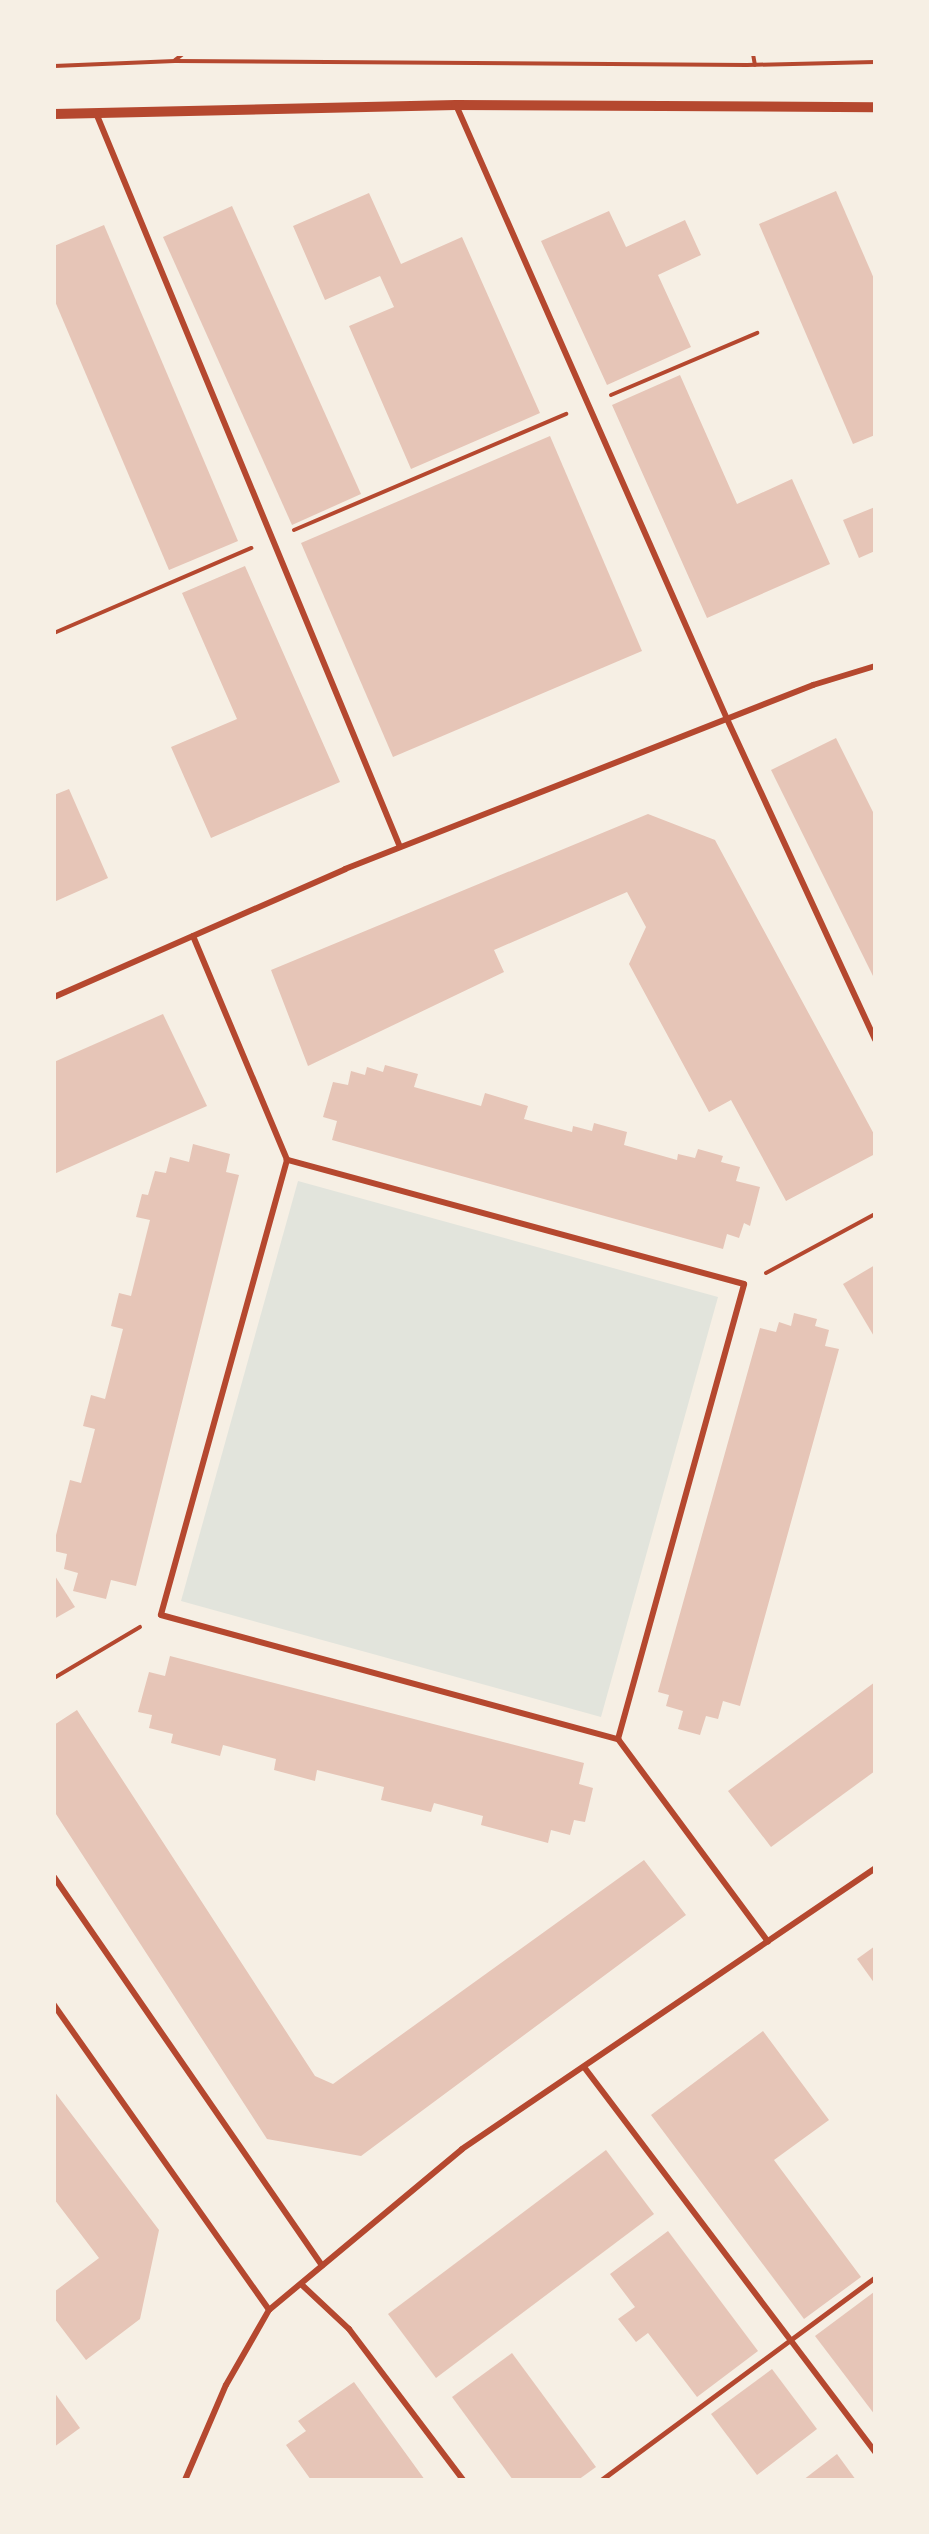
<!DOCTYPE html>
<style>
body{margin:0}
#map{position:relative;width:929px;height:2534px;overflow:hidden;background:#f6efe4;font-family:"Asap Condensed",sans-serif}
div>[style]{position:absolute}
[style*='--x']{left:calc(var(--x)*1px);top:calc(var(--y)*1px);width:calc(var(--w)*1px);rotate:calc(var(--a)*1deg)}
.green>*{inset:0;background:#e2e4dc}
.building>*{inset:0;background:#e6c5b7}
.path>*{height:4px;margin:-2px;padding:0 2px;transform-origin:2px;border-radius:2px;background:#b5482f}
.pedestrian>*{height:5px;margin:-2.5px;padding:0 2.5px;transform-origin:2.5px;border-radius:2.5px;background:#b5482f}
.minor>*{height:6px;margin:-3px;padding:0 3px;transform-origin:3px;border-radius:3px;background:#b5482f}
.tertiary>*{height:10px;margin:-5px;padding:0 5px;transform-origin:5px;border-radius:5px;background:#b5482f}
span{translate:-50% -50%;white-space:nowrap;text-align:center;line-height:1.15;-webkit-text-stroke:4.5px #f6efe4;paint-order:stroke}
.frame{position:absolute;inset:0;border:56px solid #f6efe4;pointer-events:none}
</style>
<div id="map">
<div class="green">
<i style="clip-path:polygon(298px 1181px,718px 1297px,601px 1717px,181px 1601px)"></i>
</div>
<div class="building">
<i style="clip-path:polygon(836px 191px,875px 281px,875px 435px,853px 444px,759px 224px)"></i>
<i style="clip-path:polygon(369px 193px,401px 264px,462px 237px,540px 413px,411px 469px,349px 326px,394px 307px,380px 276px,325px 300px,293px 226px)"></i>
<i style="clip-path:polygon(232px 206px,361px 494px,292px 525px,163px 237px)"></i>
<i style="clip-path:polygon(609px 211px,626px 247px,685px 220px,701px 255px,658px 275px,691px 347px,607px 385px,541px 241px)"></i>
<i style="clip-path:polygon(104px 225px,238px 541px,169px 570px,54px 299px,54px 246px)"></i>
<i style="clip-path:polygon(680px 375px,737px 504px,792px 479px,830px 564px,707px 618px,612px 405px)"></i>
<i style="clip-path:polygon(550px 436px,642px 651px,393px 757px,301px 543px)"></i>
<i style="clip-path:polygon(875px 507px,875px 551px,859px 558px,843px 520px)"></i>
<i style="clip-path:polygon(245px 566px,340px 782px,211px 838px,171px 747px,237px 719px,182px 593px)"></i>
<i style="clip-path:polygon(836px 738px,875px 816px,875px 980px,771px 770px)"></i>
<i style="clip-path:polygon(69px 789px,108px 878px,54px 902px,54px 795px)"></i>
<i style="clip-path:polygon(648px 814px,715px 840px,875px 1136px,875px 1154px,786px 1201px,731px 1100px,709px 1112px,629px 964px,646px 927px,627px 892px,494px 950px,504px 972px,308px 1066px,271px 970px)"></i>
<i style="clip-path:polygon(163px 1014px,207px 1106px,54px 1174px,54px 1062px)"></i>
<i style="clip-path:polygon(385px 1065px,418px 1074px,414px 1087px,481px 1106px,485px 1093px,528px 1106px,524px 1119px,572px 1132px,573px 1126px,592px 1131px,594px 1123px,627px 1132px,624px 1145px,677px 1160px,678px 1154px,695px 1158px,698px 1149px,723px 1156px,721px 1162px,740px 1167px,736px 1181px,760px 1187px,750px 1226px,744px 1223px,739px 1238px,727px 1234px,723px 1249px,332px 1140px,337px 1121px,323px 1117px,333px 1082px,348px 1085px,351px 1071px,365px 1075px,367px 1067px,383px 1072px)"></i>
<i style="clip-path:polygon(193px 1144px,230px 1154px,226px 1172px,239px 1175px,136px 1586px,111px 1580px,106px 1599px,73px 1591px,78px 1573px,64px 1569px,67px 1554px,54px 1551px,54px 1543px,70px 1480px,81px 1483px,95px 1429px,83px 1426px,91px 1395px,105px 1399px,123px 1329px,111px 1326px,119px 1293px,131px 1296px,150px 1220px,136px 1217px,142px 1194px,148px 1195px,155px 1171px,166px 1173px,170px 1157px,189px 1162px)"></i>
<i style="clip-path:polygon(875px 1265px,875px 1338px,843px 1284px)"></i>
<i style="clip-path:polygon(794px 1313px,817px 1319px,815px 1326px,829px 1330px,825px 1346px,839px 1349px,740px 1706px,723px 1701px,718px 1719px,706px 1716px,700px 1735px,678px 1729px,683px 1711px,666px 1706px,669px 1695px,658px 1692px,760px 1328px,776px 1332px,779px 1322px,791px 1326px)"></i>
<i style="clip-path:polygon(55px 1576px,75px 1607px,54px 1619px,54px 1577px)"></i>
<i style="clip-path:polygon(170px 1656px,584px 1763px,579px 1784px,593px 1788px,585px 1822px,574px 1820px,570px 1835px,551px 1830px,548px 1843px,481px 1825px,483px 1816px,434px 1803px,431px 1812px,381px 1800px,384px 1787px,317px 1770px,315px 1781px,274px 1770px,276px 1759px,223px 1745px,220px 1756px,171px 1743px,173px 1734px,149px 1728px,152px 1715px,138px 1712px,149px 1672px,165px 1676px)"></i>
<i style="clip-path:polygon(875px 1682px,875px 1771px,771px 1847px,728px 1791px)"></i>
<i style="clip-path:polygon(77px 1710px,315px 2076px,333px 2084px,644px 1860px,686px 1915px,361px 2156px,267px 2139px,54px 1811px,54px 1725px)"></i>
<i style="clip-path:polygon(875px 1946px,875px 1984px,857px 1959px)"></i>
<i style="clip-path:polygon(763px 2031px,829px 2120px,774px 2160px,861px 2277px,804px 2319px,651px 2115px)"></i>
<i style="clip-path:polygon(54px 2091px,159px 2230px,140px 2319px,86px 2360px,54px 2318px,54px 2292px,99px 2258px,54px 2199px)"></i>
<i style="clip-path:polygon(606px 2150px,654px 2214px,436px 2378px,388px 2314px)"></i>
<i style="clip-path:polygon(668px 2231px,758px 2351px,697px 2397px,648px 2333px,636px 2342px,618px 2319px,635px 2307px,610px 2274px)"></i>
<i style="clip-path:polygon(874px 2292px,875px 2294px,875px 2415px,815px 2336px)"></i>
<i style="clip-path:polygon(512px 2353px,596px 2467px,578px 2480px,513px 2480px,452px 2397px)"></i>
<i style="clip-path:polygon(772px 2369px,817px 2429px,757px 2475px,711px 2414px)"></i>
<i style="clip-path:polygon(354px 2382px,425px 2480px,311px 2480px,286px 2445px,306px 2431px,298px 2421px)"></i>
<i style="clip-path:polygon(54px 2392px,80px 2428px,54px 2447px)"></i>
<i style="clip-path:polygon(837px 2454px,856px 2480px,803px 2480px)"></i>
</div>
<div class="path">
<i style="--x:753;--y:54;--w:11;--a:80"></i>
<i style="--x:175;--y:60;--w:10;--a:-37"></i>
<i style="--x:54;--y:66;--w:121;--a:-2.4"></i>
<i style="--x:175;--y:61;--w:572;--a:0.4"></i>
<i style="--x:747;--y:65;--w:128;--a:-1.3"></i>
<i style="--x:611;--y:395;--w:159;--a:-23"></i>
<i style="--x:294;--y:530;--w:296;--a:-23.1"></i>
<i style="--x:54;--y:633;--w:215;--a:-23.3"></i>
<i style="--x:766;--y:1273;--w:124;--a:-28.4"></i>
<i style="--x:54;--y:1678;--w:100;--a:-30.7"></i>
</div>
<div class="pedestrian">
<i style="--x:601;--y:2480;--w:341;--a:-36.5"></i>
</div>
<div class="minor">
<i style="--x:456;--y:105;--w:671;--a:66.18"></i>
<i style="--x:727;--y:719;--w:353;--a:65.2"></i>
<i style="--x:96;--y:113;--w:794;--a:67.5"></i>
<i style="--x:193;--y:936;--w:243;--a:67.2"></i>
<i style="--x:287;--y:1160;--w:472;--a:105.5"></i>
<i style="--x:161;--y:1615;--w:474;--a:15.2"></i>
<i style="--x:618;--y:1739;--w:472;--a:-74.5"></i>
<i style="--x:744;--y:1284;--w:474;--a:-164.8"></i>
<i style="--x:54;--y:997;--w:318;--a:-23.7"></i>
<i style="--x:345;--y:869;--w:503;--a:-21.46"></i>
<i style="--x:813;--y:685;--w:65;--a:-17"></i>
<i style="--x:618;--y:1739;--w:252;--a:53.5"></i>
<i style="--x:54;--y:1877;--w:472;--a:55.4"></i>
<i style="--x:54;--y:2005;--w:373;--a:54.8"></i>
<i style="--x:584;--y:2067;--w:483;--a:52.9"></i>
<i style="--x:301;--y:2284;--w:66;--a:43.2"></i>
<i style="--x:349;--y:2329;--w:189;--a:52.9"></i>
<i style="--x:185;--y:2480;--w:103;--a:-66.7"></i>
<i style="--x:226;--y:2385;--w:86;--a:-60.2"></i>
<i style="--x:269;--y:2310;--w:251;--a:-39.8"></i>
<i style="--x:462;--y:2149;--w:500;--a:-34.2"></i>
</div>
<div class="tertiary">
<i style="--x:54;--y:114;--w:402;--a:-1.3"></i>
<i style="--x:456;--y:105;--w:419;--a:0.3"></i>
</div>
<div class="frame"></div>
</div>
